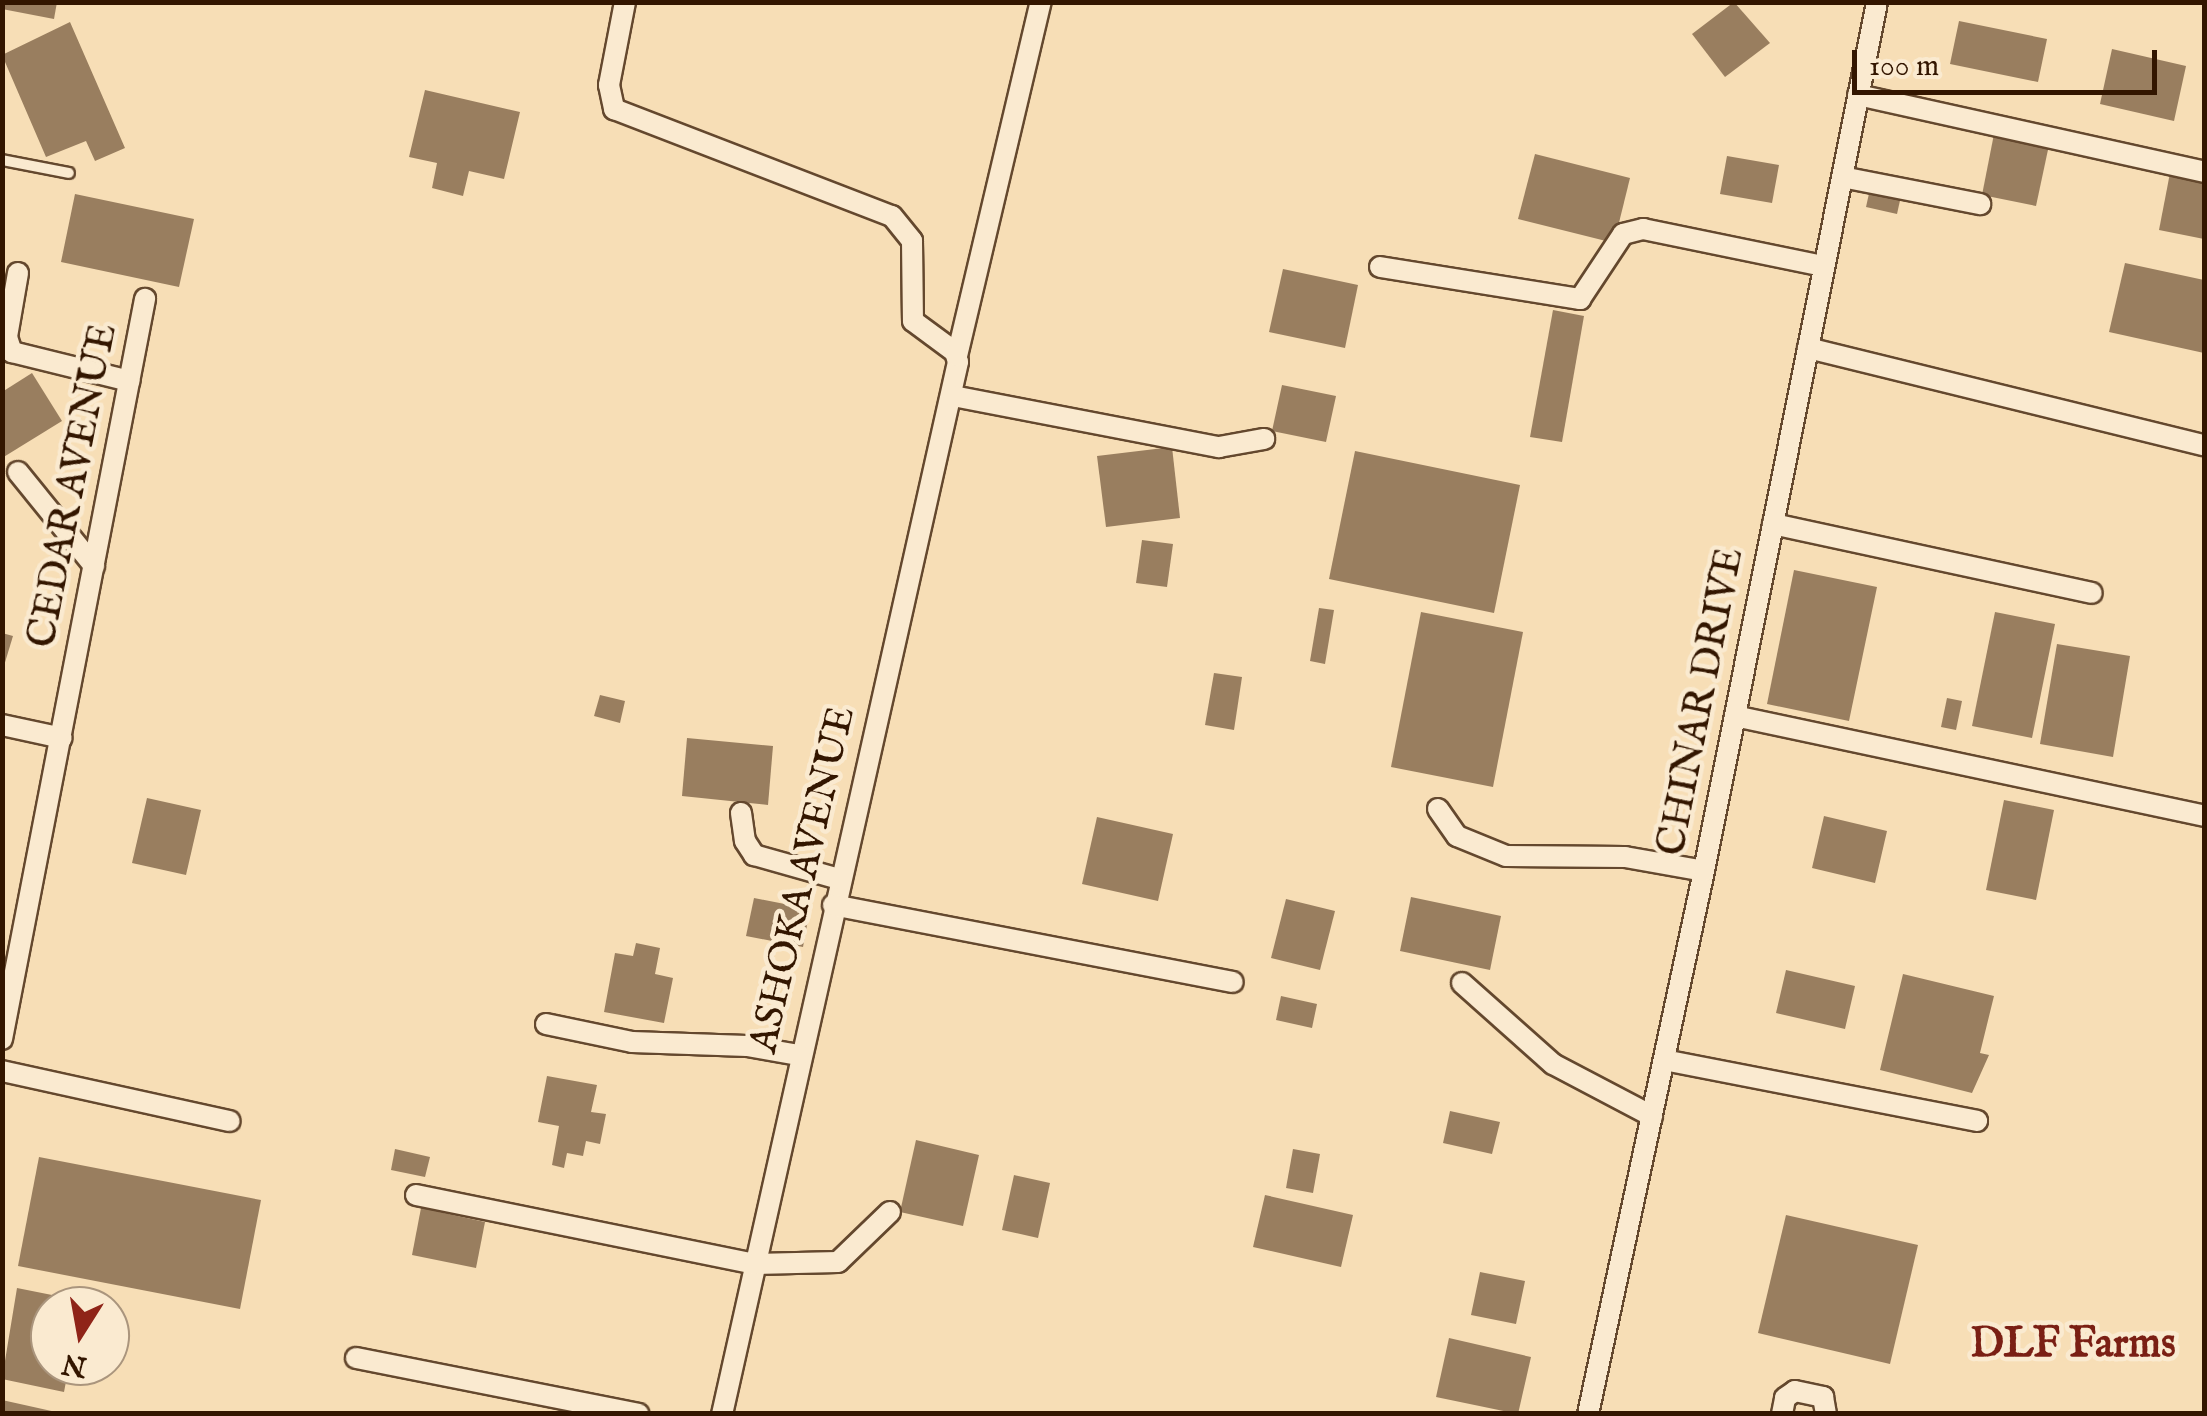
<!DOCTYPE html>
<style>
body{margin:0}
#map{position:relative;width:2207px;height:1416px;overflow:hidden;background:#f7deb6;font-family:"IM FELL English",serif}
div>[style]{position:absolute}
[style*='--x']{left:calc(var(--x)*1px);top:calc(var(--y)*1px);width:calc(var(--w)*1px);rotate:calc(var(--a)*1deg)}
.building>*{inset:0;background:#997e5f}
.roads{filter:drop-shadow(2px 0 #64482e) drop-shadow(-2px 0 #64482e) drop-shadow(0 2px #64482e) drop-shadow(0 -2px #64482e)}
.service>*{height:10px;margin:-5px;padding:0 5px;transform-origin:5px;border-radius:5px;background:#faead0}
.minor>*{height:20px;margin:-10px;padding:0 10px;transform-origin:10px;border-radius:10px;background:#faead0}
span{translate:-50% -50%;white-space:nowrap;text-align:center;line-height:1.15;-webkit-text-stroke:9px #faead0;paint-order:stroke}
.street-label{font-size:40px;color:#331600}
.neighbourhood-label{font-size:42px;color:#7a1f14;font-weight:700}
.frame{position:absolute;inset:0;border:5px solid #331600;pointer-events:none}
.north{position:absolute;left:30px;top:1286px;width:100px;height:100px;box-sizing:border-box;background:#faead0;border:2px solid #aa957d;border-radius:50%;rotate:191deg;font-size:28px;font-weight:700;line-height:40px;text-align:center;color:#331600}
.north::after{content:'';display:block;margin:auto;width:35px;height:45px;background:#8f2418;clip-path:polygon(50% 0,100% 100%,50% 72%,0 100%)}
.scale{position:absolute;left:1852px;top:50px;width:305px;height:45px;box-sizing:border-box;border:5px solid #331600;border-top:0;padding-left:12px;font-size:30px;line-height:35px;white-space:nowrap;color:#331600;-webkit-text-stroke:8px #faead0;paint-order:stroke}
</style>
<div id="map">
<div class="building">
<i style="clip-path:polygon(2px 2px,57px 2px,54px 19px,2px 9px)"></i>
<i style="clip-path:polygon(1734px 2px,1770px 43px,1725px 77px,1692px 34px)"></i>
<i style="clip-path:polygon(1959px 21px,2047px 39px,2038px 82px,1950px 64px)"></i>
<i style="clip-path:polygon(70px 22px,125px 148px,95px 161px,86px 141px,46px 157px,2px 55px)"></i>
<i style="clip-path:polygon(2112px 49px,2186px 66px,2174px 121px,2100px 104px)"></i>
<i style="clip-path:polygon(425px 90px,520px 112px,504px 179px,469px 171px,463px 196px,432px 188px,437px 163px,409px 157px)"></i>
<i style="clip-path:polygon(1994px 134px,2049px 145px,2036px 206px,1982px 195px)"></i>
<i style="clip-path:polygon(1535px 154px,1630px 178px,1614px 243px,1518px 219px)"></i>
<i style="clip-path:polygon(1727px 156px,1779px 165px,1772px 203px,1720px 194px)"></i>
<i style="clip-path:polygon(2170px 173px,2204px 180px,2204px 239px,2159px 230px)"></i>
<i style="clip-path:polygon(1870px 189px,1901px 196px,1897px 214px,1866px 207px)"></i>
<i style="clip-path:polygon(75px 194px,194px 219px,179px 287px,61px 262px)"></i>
<i style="clip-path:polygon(2125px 263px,2204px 280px,2204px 353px,2109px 332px)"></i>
<i style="clip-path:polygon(1283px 269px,1358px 285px,1345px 348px,1269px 332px)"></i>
<i style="clip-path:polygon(1553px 310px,1584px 316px,1562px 442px,1530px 437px)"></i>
<i style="clip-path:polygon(32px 373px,62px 421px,2px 458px,2px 392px)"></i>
<i style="clip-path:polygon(1282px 385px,1336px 396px,1326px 442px,1272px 431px)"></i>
<i style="clip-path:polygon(1172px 447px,1180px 518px,1106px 527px,1097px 456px)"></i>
<i style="clip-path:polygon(1355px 451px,1520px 485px,1494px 613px,1329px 579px)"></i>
<i style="clip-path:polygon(1142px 540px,1173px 544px,1167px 587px,1136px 583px)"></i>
<i style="clip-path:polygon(1794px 570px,1877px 587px,1849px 721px,1767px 704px)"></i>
<i style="clip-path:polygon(1319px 608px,1334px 610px,1325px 664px,1310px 661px)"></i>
<i style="clip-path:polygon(1421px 612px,1523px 632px,1493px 787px,1391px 767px)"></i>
<i style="clip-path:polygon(1995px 612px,2055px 624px,2032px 738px,1972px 726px)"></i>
<i style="clip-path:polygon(2px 633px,13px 636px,3px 669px,2px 669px)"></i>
<i style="clip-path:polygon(2057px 644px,2130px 656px,2113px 757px,2040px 744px)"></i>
<i style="clip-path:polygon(1214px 673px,1242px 677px,1234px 730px,1205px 725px)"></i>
<i style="clip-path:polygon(600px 695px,625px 701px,620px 723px,594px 716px)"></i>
<i style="clip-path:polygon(1947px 698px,1962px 701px,1956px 730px,1941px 727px)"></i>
<i style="clip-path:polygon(687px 738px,773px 746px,768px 805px,682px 796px)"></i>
<i style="clip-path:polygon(147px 798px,201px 810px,186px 875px,132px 863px)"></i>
<i style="clip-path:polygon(2004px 800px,2054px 810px,2036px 900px,1986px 890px)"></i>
<i style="clip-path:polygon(1824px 816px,1887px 831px,1875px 883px,1812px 868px)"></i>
<i style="clip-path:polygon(1097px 817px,1173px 834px,1158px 901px,1082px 884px)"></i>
<i style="clip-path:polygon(1411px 897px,1501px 916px,1490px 970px,1400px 951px)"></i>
<i style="clip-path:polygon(754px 898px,810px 909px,803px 947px,746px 936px)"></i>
<i style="clip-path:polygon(1286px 899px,1335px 911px,1320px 970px,1271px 958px)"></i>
<i style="clip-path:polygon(636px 943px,660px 948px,655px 974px,673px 978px,664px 1023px,604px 1012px,615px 953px,633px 956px)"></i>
<i style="clip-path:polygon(1786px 970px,1855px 986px,1845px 1029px,1776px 1013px)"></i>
<i style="clip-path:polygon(1903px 974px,1994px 996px,1980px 1053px,1989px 1055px,1972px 1093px,1880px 1070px)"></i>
<i style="clip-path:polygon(1281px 996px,1317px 1004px,1312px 1028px,1276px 1020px)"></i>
<i style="clip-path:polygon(547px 1076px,597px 1085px,591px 1112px,606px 1114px,600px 1144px,586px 1141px,583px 1156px,567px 1153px,564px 1168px,552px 1165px,559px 1126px,538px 1122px)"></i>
<i style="clip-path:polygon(1450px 1111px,1500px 1122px,1492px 1154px,1443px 1143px)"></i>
<i style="clip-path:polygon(916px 1140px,979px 1155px,963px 1226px,900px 1212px)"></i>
<i style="clip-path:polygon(395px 1149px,430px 1157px,425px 1177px,391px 1170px)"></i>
<i style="clip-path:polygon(1293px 1149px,1320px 1154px,1313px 1193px,1286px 1188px)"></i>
<i style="clip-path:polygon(39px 1157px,261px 1200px,240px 1309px,18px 1266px)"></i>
<i style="clip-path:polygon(1014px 1175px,1050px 1183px,1038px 1238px,1002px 1230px)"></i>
<i style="clip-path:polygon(1265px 1195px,1353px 1215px,1341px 1267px,1253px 1247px)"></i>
<i style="clip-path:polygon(421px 1208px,485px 1222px,476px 1268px,412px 1255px)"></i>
<i style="clip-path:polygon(1786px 1215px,1918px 1245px,1890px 1364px,1758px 1333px)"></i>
<i style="clip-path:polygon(1480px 1272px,1525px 1281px,1516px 1324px,1471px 1315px)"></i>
<i style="clip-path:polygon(17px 1288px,82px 1301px,50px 1306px,50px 1366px,69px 1366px,64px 1392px,2px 1379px)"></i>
<i style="clip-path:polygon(1449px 1338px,1531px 1357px,1518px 1414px,1436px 1397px)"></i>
<i style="clip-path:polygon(2px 1400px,56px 1412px,56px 1414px,2px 1414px)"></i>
</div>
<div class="roads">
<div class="service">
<i style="--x:2;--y:160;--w:68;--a:11"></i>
</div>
<div class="minor">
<i style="--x:625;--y:2;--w:85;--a:100.9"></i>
<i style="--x:609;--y:85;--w:25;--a:78"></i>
<i style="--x:614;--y:109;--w:298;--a:21.1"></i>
<i style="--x:892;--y:216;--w:32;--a:51"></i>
<i style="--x:912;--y:241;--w:80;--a:89.3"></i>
<i style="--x:913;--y:321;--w:52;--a:36.4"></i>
<i style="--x:955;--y:352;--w:10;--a:73"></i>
<i style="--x:958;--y:362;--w:1078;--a:102.64"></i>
<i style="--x:1858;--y:95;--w:354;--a:12.5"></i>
<i style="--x:1842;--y:177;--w:141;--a:11.1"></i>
<i style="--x:1380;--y:267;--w:203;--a:9.1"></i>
<i style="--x:1580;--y:299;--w:78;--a:-56.5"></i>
<i style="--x:1623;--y:234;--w:21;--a:-14"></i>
<i style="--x:1643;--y:229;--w:185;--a:11.6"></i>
<i style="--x:18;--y:273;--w:65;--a:99.8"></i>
<i style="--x:7;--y:337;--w:16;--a:72"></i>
<i style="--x:12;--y:352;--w:121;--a:13.9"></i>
<i style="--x:1808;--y:348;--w:408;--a:13.8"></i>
<i style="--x:957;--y:356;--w:364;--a:-76.7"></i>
<i style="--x:953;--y:396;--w:271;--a:10.9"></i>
<i style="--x:1219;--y:447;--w:46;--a:-10.1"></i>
<i style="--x:18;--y:472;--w:121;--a:51"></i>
<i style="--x:1773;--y:524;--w:326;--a:12.2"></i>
<i style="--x:1735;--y:716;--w:480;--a:12"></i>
<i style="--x:2;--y:725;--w:61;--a:12.2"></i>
<i style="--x:1438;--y:809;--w:33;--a:55"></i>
<i style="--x:1457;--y:836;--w:53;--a:22.2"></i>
<i style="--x:1506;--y:856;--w:119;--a:0.5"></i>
<i style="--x:1625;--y:857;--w:80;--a:10"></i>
<i style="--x:741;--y:813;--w:28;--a:82"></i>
<i style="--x:745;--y:841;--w:17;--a:57"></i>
<i style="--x:754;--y:855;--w:88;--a:15.8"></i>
<i style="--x:833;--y:905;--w:407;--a:10.9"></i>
<i style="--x:1462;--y:983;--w:122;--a:41.7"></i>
<i style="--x:1553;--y:1064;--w:112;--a:27.7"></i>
<i style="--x:546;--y:1024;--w:88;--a:11.8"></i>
<i style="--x:632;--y:1042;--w:115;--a:2"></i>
<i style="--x:747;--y:1046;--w:53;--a:9.8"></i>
<i style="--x:2;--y:1039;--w:754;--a:-79.06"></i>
<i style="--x:1664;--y:1060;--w:319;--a:11"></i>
<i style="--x:2;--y:1071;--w:233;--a:12.4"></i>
<i style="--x:416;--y:1195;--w:346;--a:11.5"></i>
<i style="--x:755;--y:1264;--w:83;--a:-1.4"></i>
<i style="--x:838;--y:1262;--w:72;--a:-43.9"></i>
<i style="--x:356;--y:1358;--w:288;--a:11.2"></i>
<i style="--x:1588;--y:1414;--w:555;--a:-77.94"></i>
<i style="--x:1704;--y:871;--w:886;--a:-78.74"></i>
<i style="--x:1782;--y:1414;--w:16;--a:-79"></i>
<i style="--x:1785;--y:1398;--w:12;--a:-35"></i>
<i style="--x:1795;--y:1391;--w:29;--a:12"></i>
<i style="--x:1823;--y:1397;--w:17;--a:80"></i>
</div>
</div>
<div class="street-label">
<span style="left:74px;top:486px;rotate:-79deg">CEDAR AVENUE</span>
<span style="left:1702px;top:702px;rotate:-79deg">CHINAR DRIVE</span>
<span style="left:804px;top:880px;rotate:-77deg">ASHOKA AVENUE</span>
</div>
<div class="neighbourhood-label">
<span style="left:2073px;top:1345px">DLF Farms</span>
</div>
<div class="frame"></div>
<div class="north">N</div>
<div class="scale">100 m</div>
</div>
